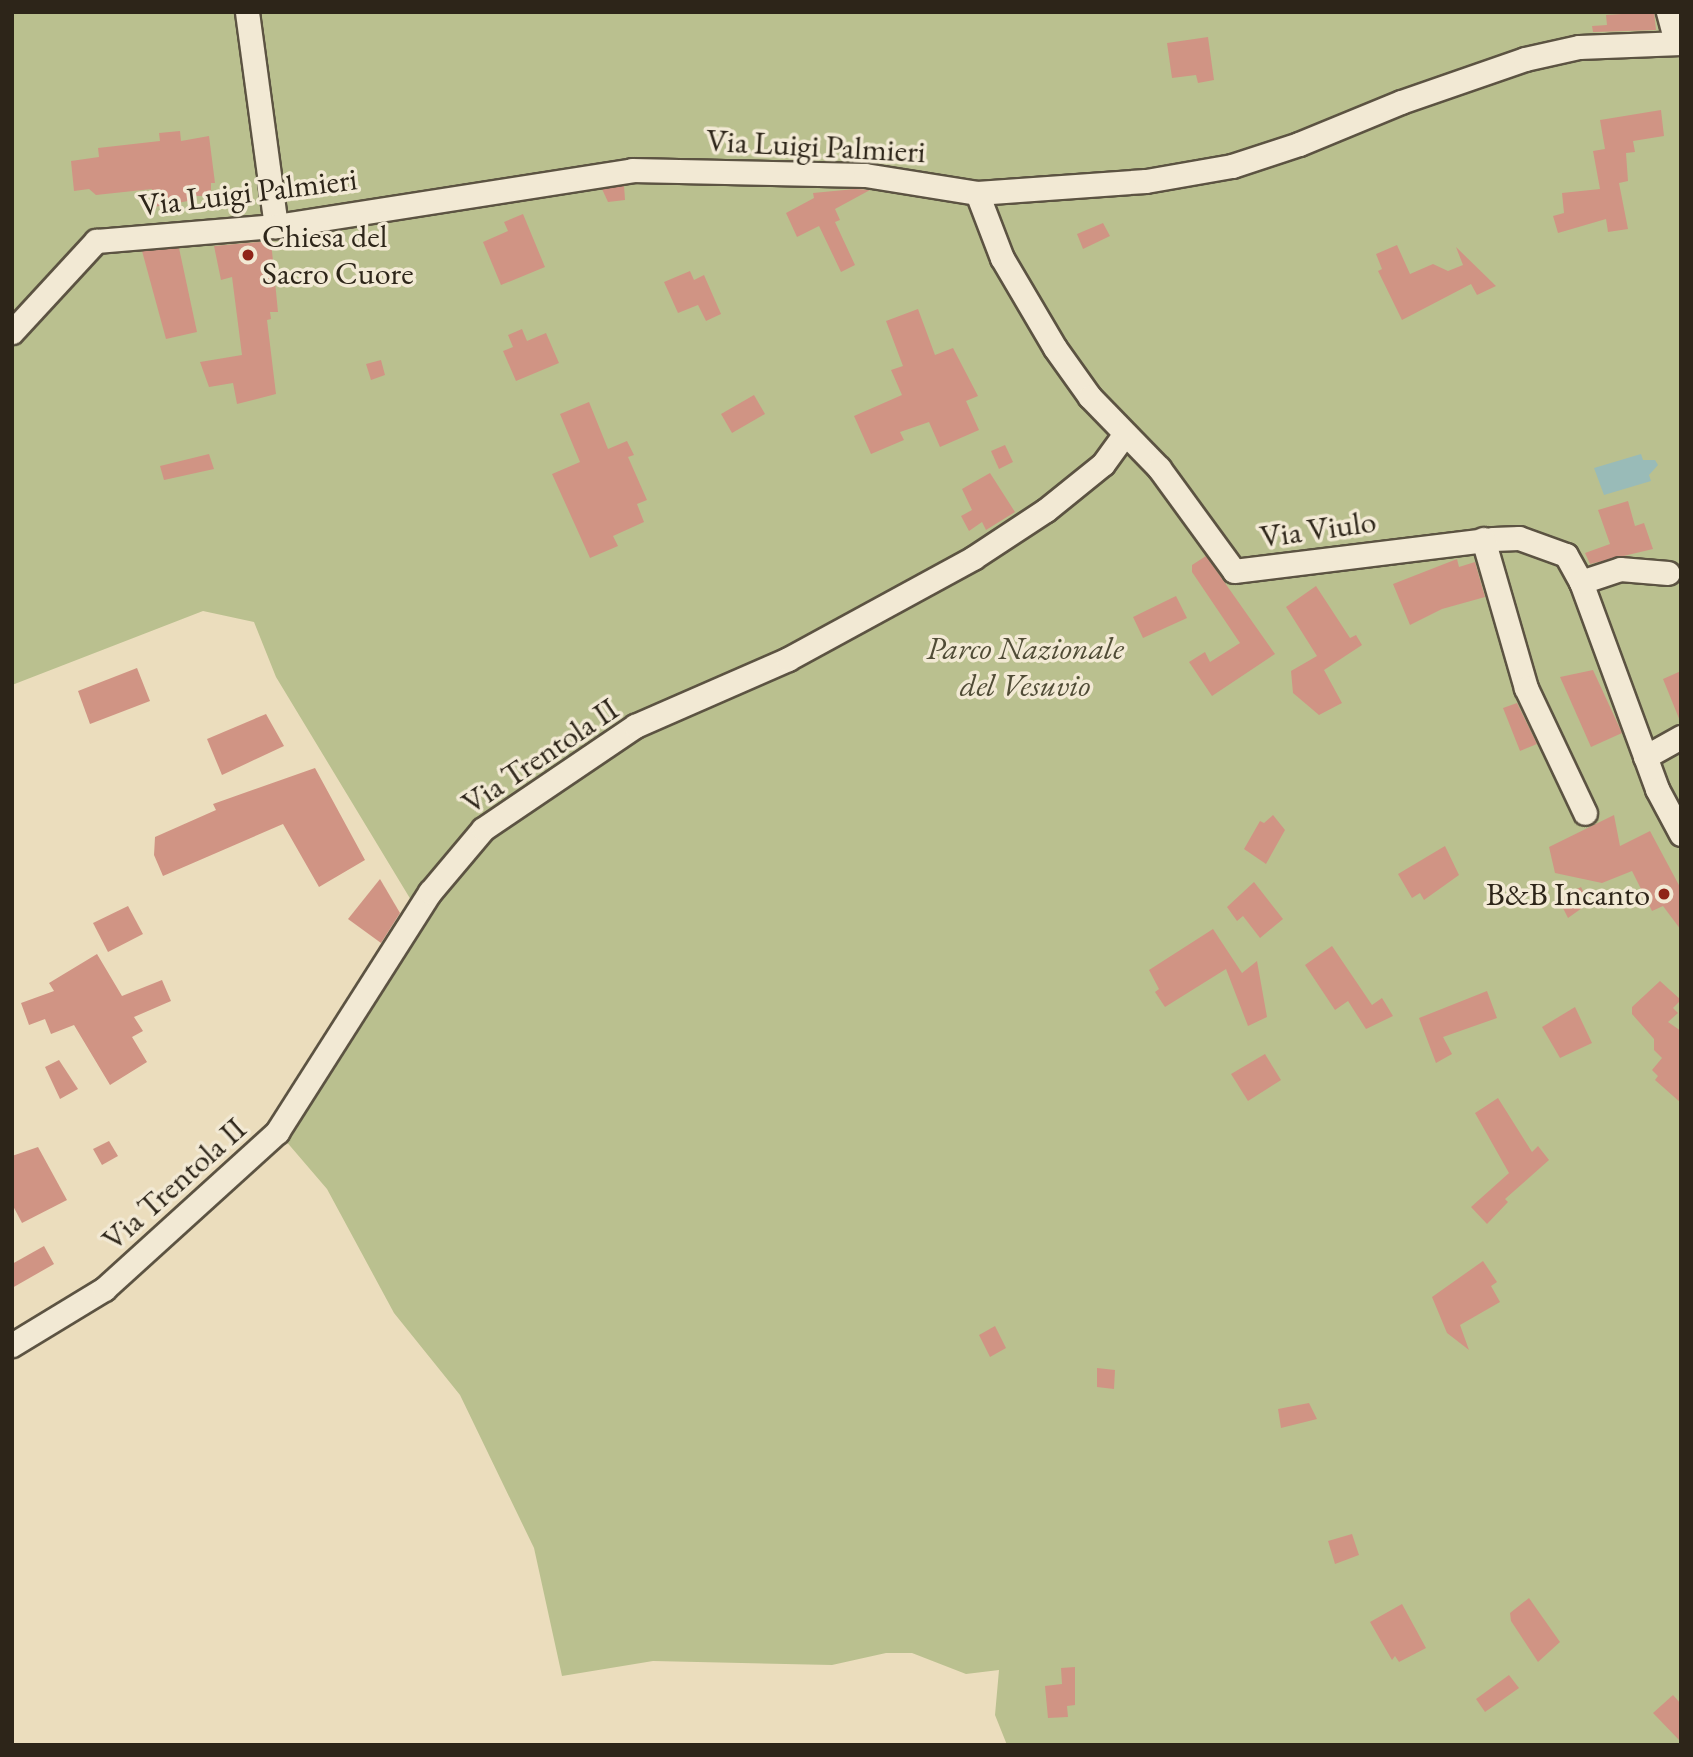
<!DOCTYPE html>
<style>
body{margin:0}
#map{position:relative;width:1693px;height:1757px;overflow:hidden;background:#ebddbd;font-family:"EB Garamond",serif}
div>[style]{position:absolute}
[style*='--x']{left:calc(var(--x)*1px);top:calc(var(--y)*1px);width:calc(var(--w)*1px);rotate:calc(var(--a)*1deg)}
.green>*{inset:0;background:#bac08f}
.water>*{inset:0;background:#99bbb8}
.building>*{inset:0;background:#d09484}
.roads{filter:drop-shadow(2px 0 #5c5342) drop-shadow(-2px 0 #5c5342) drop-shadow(0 2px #5c5342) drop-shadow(0 -2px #5c5342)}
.street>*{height:23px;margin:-11.5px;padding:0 11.5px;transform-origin:11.5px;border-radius:11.5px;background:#f2e9d4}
.dots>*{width:19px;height:19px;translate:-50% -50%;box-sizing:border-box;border:4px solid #f2e9d4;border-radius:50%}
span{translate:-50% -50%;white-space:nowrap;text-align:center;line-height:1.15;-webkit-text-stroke:7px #f2e9d4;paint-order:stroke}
.street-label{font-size:32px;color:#2d2519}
.poi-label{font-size:32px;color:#2d2519}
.left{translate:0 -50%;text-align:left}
.right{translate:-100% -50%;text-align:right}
.park-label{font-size:32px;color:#504c36;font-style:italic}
.frame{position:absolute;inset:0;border:14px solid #2d2519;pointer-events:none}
</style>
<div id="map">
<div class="green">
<i style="clip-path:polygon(12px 12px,1681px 12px,1681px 1745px,1007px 1745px,995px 1715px,999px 1670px,966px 1674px,912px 1653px,886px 1653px,832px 1665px,653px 1661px,562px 1676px,534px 1548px,460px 1395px,394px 1313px,327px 1189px,273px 1126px,414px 905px,276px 677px,254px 622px,203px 611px,12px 685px)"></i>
</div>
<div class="water">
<i style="clip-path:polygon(1641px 454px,1643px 460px,1655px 460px,1658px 465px,1649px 475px,1651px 481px,1604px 495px,1594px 468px)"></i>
</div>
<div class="building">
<i style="clip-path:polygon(1654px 12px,1656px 30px,1593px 32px,1592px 26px,1607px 25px,1606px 15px)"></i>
<i style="clip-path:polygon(1208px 37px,1214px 80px,1198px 83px,1196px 75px,1172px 78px,1167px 43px)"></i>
<i style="clip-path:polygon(1661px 110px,1664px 136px,1633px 141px,1635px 152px,1626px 153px,1628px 181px,1619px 183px,1628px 229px,1608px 232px,1606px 219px,1558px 233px,1553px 216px,1564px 213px,1562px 193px,1600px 189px,1593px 151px,1605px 149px,1600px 120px)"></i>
<i style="clip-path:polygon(180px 131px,181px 141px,209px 136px,215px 183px,211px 183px,211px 196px,187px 196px,188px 201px,154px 207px,152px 189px,96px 195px,89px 189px,74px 191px,71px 161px,99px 157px,98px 148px,160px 141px,159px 133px)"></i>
<i style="clip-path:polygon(624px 185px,625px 200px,608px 202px,602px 189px)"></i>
<i style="clip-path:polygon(855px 189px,870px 190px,835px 209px,840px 220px,835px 222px,855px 265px,841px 272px,819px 226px,797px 237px,786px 213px,814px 198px,813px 193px)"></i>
<i style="clip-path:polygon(523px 214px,545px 267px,501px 285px,483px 242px,508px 231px,504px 222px)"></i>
<i style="clip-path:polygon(1103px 223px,1110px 236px,1083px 249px,1077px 234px)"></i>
<i style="clip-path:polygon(271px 241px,278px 312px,270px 312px,271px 319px,267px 320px,276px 394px,237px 404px,233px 383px,209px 387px,200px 362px,242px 355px,232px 277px,221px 280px,214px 246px)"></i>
<i style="clip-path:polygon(1397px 245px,1410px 274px,1433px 264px,1448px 271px,1463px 265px,1456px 247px,1496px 286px,1477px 295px,1471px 284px,1402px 320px,1378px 271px,1382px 269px,1376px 254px)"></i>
<i style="clip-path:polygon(179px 248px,197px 332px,166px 339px,142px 251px)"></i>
<i style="clip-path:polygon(690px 271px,694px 280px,704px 275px,721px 314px,706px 321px,698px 305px,678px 313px,664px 282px)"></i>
<i style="clip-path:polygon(918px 309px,935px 355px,953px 348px,978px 396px,966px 401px,979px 430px,940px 447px,929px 422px,900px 432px,904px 440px,871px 454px,854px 416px,902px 395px,891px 370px,903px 366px,886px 321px)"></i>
<i style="clip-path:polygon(522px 329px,527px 341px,546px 333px,559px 363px,516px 381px,503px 351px,513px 347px,508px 335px)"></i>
<i style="clip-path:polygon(381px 360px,385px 375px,371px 380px,366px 364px)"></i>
<i style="clip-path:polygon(754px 395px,765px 414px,732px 433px,721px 414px)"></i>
<i style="clip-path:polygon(589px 402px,608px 449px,627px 441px,634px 455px,628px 457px,647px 500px,637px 504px,644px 522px,613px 536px,618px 546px,590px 558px,552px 474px,580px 462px,560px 414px)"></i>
<i style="clip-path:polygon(1005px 445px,1013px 462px,999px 469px,991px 451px)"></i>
<i style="clip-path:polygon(209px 454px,214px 469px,164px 480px,160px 466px)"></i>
<i style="clip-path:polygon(990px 473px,1015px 512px,986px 530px,982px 522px,969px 531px,961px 516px,972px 510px,962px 489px)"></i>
<i style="clip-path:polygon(1628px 501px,1635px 526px,1644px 523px,1653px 549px,1590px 564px,1585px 553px,1610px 544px,1598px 510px)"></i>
<i style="clip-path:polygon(1206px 556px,1275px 654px,1212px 696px,1189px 662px,1205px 652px,1210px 662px,1240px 643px,1192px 572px,1192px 565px)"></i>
<i style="clip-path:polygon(1457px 559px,1459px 567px,1475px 562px,1485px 597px,1442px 609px,1410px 625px,1393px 584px)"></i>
<i style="clip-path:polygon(1316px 586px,1350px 638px,1356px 635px,1362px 645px,1324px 670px,1342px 703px,1319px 715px,1293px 693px,1291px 671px,1317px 656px,1286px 607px)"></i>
<i style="clip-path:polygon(1176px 596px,1187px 618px,1143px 638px,1133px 617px)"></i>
<i style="clip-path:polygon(137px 668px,150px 701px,90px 724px,78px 691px)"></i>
<i style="clip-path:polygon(1593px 670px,1622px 733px,1591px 747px,1560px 677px)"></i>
<i style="clip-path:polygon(1681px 671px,1681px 721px,1680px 721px,1663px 679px)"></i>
<i style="clip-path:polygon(1517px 703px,1537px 744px,1520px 751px,1503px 708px)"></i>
<i style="clip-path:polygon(266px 714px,284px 746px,222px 775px,207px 739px)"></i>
<i style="clip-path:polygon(315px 768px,365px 860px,319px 887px,283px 824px,163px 876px,154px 855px,155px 837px,216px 810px,213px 804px)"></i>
<i style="clip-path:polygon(1273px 815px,1285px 830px,1266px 864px,1244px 849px,1260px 821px,1264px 823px)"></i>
<i style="clip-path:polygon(1614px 815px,1620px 846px,1650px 831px,1681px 889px,1681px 930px,1663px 906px,1652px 911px,1632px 871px,1602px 883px,1555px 873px,1549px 847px)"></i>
<i style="clip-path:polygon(1445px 846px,1459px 875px,1424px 900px,1420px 893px,1412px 898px,1398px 874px)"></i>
<i style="clip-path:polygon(380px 879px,400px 913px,381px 943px,348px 919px)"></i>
<i style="clip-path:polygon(1254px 882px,1283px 919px,1260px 938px,1243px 916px,1237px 921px,1227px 907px)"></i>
<i style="clip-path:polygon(1581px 887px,1589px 903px,1568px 918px,1558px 898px)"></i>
<i style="clip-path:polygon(128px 906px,143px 934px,108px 952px,93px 923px)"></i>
<i style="clip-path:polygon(1213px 929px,1242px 973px,1257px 961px,1267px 1017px,1248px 1026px,1226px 969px,1165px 1007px,1155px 992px,1159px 989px,1149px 970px)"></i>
<i style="clip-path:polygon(1332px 946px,1372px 1005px,1382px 998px,1393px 1016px,1366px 1029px,1348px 1001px,1335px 1010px,1305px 965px)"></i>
<i style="clip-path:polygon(97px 954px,122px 996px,162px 980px,171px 1001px,134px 1017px,143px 1031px,132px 1037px,147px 1062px,110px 1085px,74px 1025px,51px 1034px,45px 1019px,29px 1025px,21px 1003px,54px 991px,49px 983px)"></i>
<i style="clip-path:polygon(1660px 981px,1681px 1000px,1673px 1008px,1678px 1013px,1668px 1022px,1681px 1031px,1681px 1103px,1655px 1080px,1658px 1076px,1652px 1070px,1662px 1058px,1654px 1050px,1654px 1039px,1632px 1014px,1632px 1007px)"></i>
<i style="clip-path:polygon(1487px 991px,1497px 1018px,1443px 1037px,1452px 1054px,1436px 1063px,1419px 1018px)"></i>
<i style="clip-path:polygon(1575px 1007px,1592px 1043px,1560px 1058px,1542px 1027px)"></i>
<i style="clip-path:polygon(1265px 1054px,1281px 1080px,1248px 1101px,1231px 1074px)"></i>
<i style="clip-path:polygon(59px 1060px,78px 1089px,60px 1099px,45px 1067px)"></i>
<i style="clip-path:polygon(1498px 1098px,1532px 1152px,1538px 1146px,1549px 1160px,1505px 1199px,1508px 1202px,1487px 1224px,1471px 1207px,1509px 1173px,1475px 1113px)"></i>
<i style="clip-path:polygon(109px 1141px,118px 1156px,102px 1165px,93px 1149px)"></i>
<i style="clip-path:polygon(38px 1147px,67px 1200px,22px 1223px,12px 1204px,12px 1156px)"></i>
<i style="clip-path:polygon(44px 1246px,54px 1264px,12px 1288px,12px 1264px)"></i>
<i style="clip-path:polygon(1483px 1261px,1497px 1282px,1491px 1286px,1500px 1302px,1460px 1325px,1469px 1350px,1447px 1333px,1432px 1297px)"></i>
<i style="clip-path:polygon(995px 1326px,1006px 1348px,990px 1357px,979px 1335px)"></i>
<i style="clip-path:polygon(1097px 1368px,1115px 1370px,1114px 1389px,1097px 1387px)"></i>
<i style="clip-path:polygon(1309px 1403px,1317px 1419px,1281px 1428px,1278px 1409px)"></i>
<i style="clip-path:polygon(1352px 1534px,1359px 1555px,1335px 1564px,1328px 1541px)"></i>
<i style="clip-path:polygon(1529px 1598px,1560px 1642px,1538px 1662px,1511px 1621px,1510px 1613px)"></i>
<i style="clip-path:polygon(1402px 1604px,1426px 1648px,1399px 1662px,1395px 1656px,1392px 1660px,1370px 1622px)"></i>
<i style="clip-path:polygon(1075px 1667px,1075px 1705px,1067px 1706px,1068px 1717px,1048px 1718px,1045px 1686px,1062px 1684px,1061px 1668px)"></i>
<i style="clip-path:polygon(1509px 1675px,1519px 1688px,1485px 1712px,1476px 1699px)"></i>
<i style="clip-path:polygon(1673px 1695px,1681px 1704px,1681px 1742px,1653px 1713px)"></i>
</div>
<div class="roads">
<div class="street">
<i style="--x:247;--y:12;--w:216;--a:82.3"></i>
<i style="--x:1668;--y:12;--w:31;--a:75"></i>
<i style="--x:977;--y:193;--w:70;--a:69"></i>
<i style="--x:1002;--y:258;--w:104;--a:59.5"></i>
<i style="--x:1055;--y:348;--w:60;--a:54.5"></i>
<i style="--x:1090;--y:397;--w:99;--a:45.8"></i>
<i style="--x:1159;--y:468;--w:127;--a:53.9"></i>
<i style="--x:1234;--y:571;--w:261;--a:-7"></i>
<i style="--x:1493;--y:539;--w:26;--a:-2"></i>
<i style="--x:1519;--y:538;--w:50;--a:19.9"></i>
<i style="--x:1566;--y:555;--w:31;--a:61"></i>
<i style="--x:1581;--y:582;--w:221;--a:69.8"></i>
<i style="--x:1657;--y:789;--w:51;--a:61.9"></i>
<i style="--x:12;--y:332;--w:124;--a:-47.3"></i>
<i style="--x:96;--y:241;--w:181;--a:-4.8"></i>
<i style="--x:276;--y:226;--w:360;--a:-8.9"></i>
<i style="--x:632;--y:170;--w:233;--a:1.2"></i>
<i style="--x:865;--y:175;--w:113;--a:9.1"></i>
<i style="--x:977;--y:193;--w:169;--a:-4.1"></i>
<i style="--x:1146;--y:181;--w:87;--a:-9.9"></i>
<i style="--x:1232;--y:166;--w:71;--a:-18.2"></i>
<i style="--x:1299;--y:144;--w:110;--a:-22.4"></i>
<i style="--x:1401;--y:102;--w:131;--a:-19.1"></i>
<i style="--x:1525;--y:59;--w:55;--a:-12.5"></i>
<i style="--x:1579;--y:47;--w:102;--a:-2.2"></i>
<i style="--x:1483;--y:539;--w:155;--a:73.9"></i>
<i style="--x:1526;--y:688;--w:138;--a:64.7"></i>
<i style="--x:1581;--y:582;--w:41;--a:-18.4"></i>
<i style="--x:1620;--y:569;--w:48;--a:4.8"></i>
<i style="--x:1645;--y:757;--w:41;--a:-29.1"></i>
<i style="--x:12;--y:1345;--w:108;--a:-31.3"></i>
<i style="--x:104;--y:1289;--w:234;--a:-42.2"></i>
<i style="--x:277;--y:1132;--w:285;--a:-57.5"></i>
<i style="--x:430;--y:892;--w:82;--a:-49.9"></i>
<i style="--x:483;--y:829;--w:184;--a:-34.1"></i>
<i style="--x:635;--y:726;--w:167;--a:-23.6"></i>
<i style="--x:788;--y:659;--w:211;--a:-28.6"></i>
<i style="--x:973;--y:558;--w:87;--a:-33.3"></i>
<i style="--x:1046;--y:510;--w:73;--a:-38.9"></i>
<i style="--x:1103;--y:464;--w:37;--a:-54"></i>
</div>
</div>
<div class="dots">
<i style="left:248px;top:255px;background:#8f2418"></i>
<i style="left:1664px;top:894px;background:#8f2418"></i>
</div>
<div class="street-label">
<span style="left:816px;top:146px;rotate:3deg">Via Luigi Palmieri</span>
<span style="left:248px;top:192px;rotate:-7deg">Via Luigi Palmieri</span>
<span style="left:1318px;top:529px;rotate:-8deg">Via Viulo</span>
<span style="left:540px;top:756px;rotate:-34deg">Via Trentola II</span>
<span style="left:174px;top:1184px;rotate:-42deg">Via Trentola II</span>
</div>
<div class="poi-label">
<span class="left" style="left:262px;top:255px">Chiesa del<br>Sacro Cuore</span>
<span class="right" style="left:1650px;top:894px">B&amp;B Incanto</span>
</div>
<div class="park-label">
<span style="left:1025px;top:667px">Parco Nazionale<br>del Vesuvio</span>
</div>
<div class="frame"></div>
</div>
